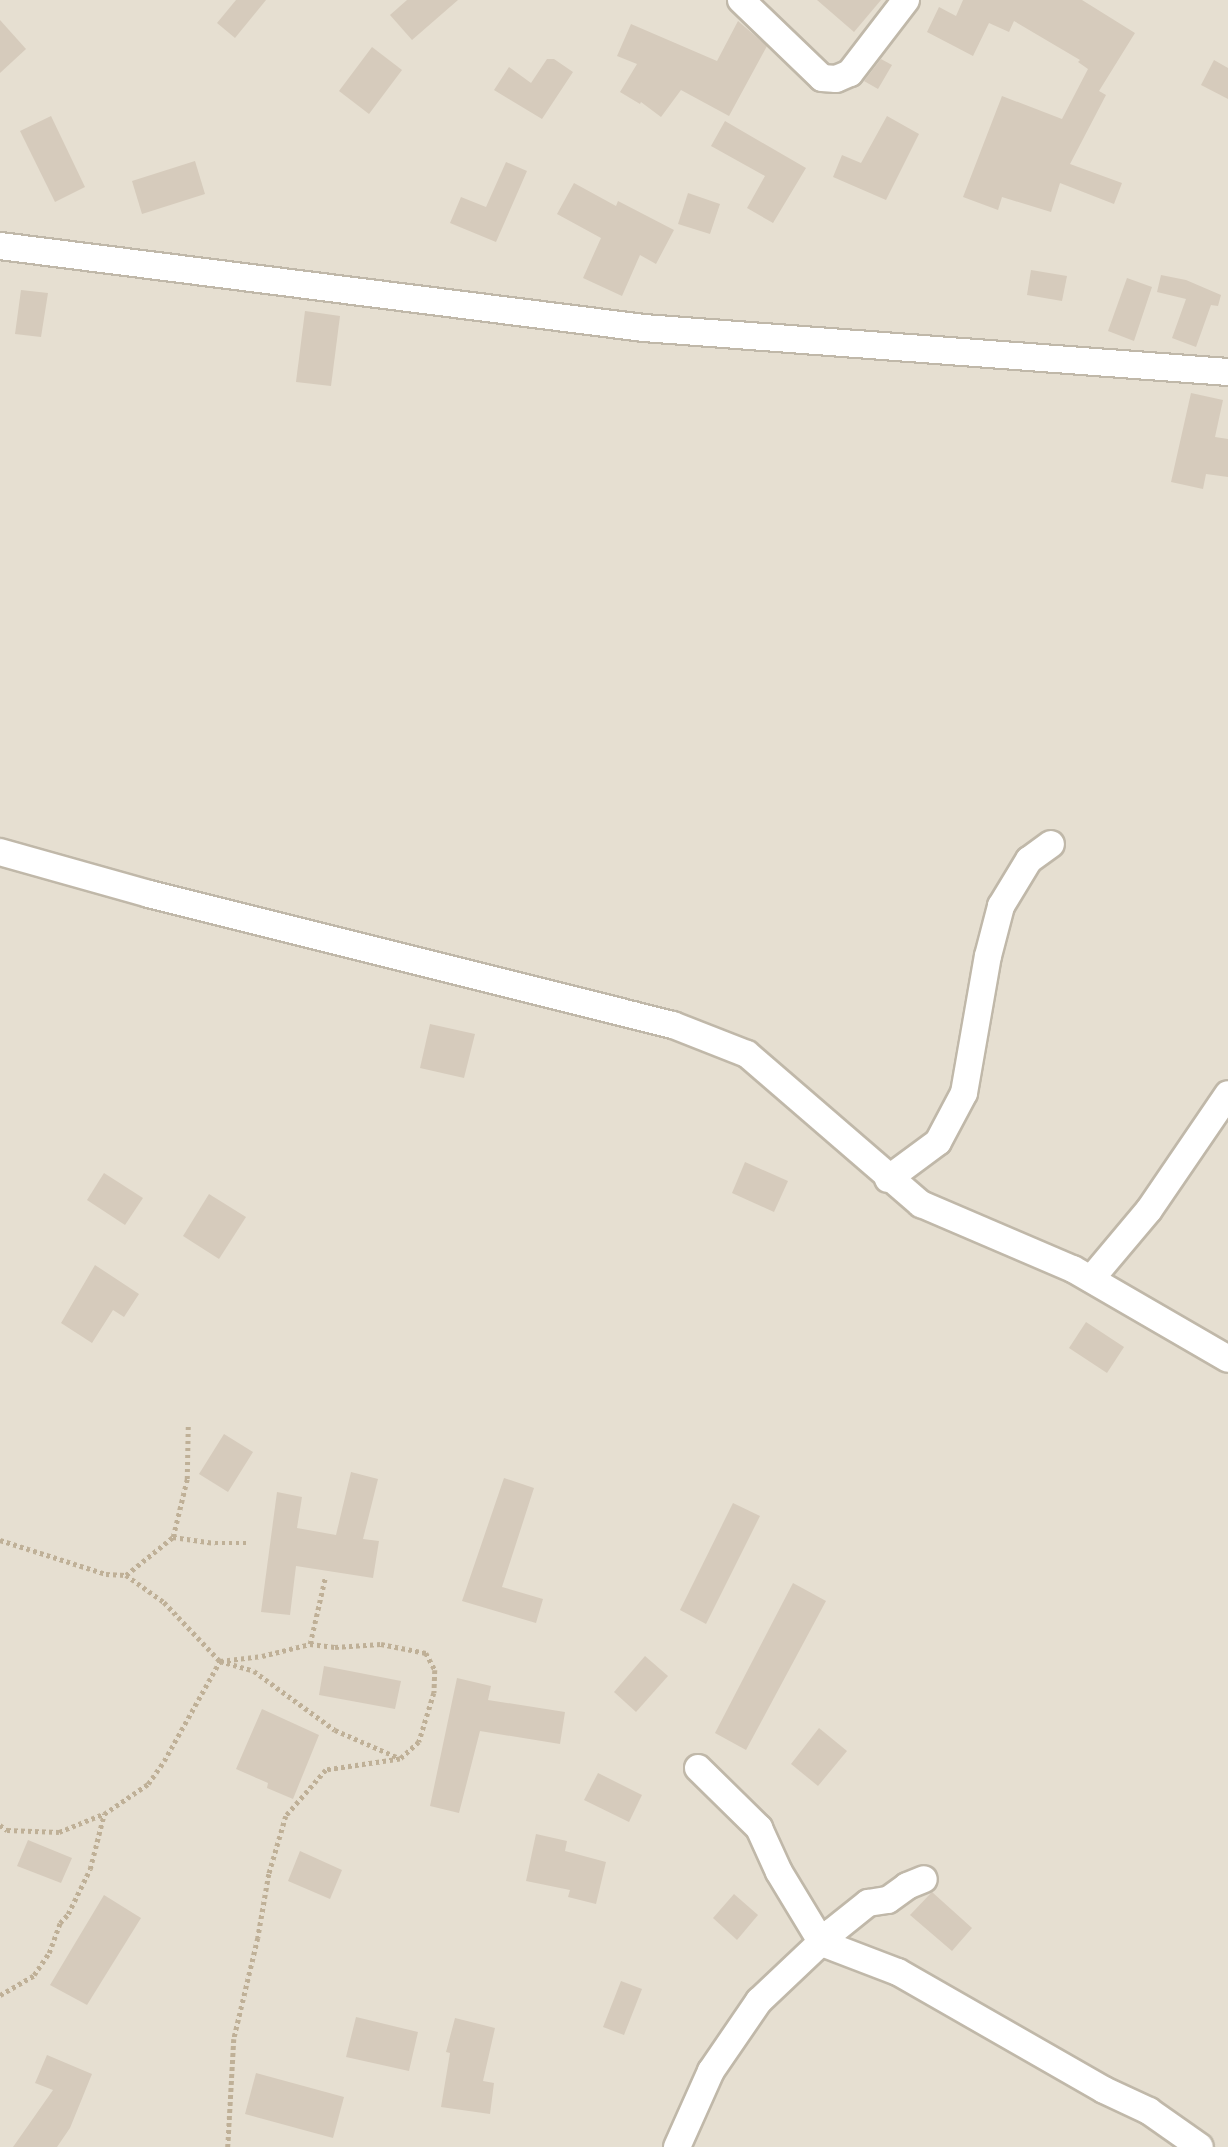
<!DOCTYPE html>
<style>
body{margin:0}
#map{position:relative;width:1228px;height:2147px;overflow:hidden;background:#f2ede3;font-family:Mulish,sans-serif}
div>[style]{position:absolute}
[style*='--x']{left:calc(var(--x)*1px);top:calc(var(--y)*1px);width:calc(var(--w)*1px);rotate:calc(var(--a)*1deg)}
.residential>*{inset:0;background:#e6dfd1}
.building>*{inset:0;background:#d6cbbc}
.path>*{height:4.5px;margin-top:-2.25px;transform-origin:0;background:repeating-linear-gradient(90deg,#bfb097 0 3.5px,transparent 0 7px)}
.roads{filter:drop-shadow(2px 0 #c0b8a9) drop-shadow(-2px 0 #c0b8a9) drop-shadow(0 2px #c0b8a9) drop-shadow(0 -2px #c0b8a9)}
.street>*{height:26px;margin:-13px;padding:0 13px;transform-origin:13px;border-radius:13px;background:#fff}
span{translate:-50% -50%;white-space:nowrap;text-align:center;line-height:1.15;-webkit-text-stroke:7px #fff;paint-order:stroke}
</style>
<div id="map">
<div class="residential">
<i style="clip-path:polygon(0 0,1228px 0,1228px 2147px,0 2147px)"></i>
</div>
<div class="building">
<i style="clip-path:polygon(236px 0,266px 0,235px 38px,217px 23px)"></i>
<i style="clip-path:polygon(407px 0,458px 0,412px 40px,390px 15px)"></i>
<i style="clip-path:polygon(817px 0,881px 0,854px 32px)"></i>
<i style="clip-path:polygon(963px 0,1082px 0,1135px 33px,1099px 91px,1106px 95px,1070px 164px,1122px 183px,1114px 204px,1060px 183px,1051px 212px,1002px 197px,998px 210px,963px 197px,1002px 96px,1062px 119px,1088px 69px,1078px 62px,1080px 60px,1014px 21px,1009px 32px,989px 23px,973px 56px,927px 32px,939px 7px,956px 16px)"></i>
<i style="clip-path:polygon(0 20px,26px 49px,0 73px)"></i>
<i style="clip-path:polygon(738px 21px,767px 46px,729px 116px,681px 90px,661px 117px,641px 102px,640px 104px,620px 92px,637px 64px,617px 56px,631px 24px,717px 61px)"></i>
<i style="clip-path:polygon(372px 47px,402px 70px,369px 114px,339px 91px)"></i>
<i style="clip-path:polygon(547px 59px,554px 59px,573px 72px,542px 119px,494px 90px,509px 67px,531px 83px)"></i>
<i style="clip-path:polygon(881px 59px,892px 65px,878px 89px,864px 81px)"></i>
<i style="clip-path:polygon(1214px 60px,1228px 68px,1228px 99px,1201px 85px)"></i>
<i style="clip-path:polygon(51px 116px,85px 187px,55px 202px,20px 131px)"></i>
<i style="clip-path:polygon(887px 116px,919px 134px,886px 200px,833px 177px,842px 155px,861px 163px)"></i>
<i style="clip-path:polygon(725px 121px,806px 168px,773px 223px,747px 208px,765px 176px,711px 146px)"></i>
<i style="clip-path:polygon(195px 161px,205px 194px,142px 214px,132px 181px)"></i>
<i style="clip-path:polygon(506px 162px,527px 171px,496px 242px,450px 223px,461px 197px,486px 207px)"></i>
<i style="clip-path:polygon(574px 183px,616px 206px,618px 201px,674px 230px,656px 264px,640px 255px,622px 296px,583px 278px,601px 238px,557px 214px)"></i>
<i style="clip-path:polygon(688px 193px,720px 204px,710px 234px,678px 224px)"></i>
<i style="clip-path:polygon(1031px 270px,1067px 276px,1062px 301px,1027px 295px)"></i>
<i style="clip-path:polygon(1161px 275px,1186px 280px,1221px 295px,1218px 306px,1211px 305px,1196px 347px,1172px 338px,1186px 299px,1157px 292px)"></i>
<i style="clip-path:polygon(1127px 278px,1152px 287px,1134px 341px,1108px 331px)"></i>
<i style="clip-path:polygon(21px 290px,48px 293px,41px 337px,15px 334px)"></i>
<i style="clip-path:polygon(305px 311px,340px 316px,331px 386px,296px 382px)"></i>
<i style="clip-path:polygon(1191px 393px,1223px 400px,1215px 437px,1228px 439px,1228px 477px,1206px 474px,1203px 489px,1171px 482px)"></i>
<i style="clip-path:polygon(430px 1024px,475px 1034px,464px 1078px,420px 1068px)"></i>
<i style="clip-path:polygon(745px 1162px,788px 1181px,774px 1212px,732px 1193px)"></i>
<i style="clip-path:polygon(104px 1173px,143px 1198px,125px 1225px,87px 1200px)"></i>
<i style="clip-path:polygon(209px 1194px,246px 1217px,219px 1259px,183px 1236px)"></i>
<i style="clip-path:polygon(95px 1265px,139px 1294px,124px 1317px,113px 1310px,92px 1343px,61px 1323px)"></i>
<i style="clip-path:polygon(1086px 1322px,1124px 1347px,1107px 1373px,1069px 1348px)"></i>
<i style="clip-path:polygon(224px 1434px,253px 1452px,228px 1492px,199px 1474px)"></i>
<i style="clip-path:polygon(351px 1472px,378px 1479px,363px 1539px,379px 1541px,373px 1578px,296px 1566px,290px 1615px,261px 1612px,277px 1492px,302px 1497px,297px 1528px,336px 1535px)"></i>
<i style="clip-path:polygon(504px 1478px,534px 1488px,502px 1587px,543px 1599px,536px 1623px,462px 1601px)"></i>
<i style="clip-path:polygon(733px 1503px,760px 1516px,706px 1624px,680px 1610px)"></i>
<i style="clip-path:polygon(793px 1583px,826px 1601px,746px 1750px,715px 1733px)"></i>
<i style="clip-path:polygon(645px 1656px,668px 1676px,636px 1712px,614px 1692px)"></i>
<i style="clip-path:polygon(324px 1666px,401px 1681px,395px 1709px,319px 1695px)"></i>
<i style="clip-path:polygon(457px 1678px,491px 1686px,488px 1700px,565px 1712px,560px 1744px,480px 1731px,459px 1813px,430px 1806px)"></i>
<i style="clip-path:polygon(262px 1709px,319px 1735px,293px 1799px,267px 1788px,268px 1783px,236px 1769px)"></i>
<i style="clip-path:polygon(819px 1728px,847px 1751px,818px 1786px,791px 1764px)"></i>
<i style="clip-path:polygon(598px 1773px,642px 1795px,629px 1822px,584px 1800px)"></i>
<i style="clip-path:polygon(536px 1834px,567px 1841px,565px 1851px,606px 1862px,596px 1904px,568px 1897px,570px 1890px,526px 1881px)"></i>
<i style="clip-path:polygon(28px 1840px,72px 1858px,61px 1883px,17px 1866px)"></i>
<i style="clip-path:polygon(300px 1851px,342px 1870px,330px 1899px,288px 1881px)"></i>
<i style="clip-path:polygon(932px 1892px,972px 1928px,952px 1951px,910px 1915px)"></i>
<i style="clip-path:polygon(734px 1894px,758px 1915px,737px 1940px,713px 1918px)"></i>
<i style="clip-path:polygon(104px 1895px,141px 1918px,87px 2005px,50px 1985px)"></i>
<i style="clip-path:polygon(621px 1981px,642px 1989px,624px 2035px,603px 2027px)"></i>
<i style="clip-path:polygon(356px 2017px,418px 2032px,409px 2071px,346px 2057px)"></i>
<i style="clip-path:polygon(455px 2018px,495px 2028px,483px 2081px,494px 2083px,490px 2114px,441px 2107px,450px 2053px,446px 2052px)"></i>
<i style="clip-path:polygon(47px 2055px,92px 2074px,70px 2128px,57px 2147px,13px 2147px,53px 2090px,35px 2083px)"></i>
<i style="clip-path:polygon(256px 2073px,344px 2097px,333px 2138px,245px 2114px)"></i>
</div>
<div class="path">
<i style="--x:173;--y:1537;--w:42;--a:8.1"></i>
<i style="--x:215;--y:1543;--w:32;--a:0"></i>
<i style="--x:0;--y:1540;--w:111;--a:17.8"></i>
<i style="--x:106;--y:1574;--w:20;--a:3"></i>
<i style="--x:126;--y:1575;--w:47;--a:35.4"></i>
<i style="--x:164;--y:1602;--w:81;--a:46.5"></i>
<i style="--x:220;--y:1661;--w:42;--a:-6.8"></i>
<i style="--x:262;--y:1656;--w:49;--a:-14"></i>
<i style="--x:310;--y:1644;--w:25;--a:7"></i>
<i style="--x:335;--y:1647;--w:46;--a:-3.7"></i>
<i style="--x:381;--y:1644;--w:46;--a:11.3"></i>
<i style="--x:426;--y:1653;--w:19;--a:62"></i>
<i style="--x:435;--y:1670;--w:23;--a:92"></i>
<i style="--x:434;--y:1693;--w:51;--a:107"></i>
<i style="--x:419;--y:1742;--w:25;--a:138"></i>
<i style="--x:400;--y:1759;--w:75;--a:171.5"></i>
<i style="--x:326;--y:1770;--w:61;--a:131"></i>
<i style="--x:286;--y:1816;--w:60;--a:106.3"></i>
<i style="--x:269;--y:1874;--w:65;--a:99.8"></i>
<i style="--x:258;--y:1938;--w:104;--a:103.4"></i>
<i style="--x:234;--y:2039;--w:108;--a:93.2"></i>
<i style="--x:126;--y:1575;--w:60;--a:-39"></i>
<i style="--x:173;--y:1537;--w:60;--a:-76.4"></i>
<i style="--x:187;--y:1479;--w:54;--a:-88.9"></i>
<i style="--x:310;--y:1644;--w:68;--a:-77.2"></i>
<i style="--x:0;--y:1825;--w:9;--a:36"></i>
<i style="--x:7;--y:1830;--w:52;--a:2.2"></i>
<i style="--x:59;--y:1832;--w:48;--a:-22.2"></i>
<i style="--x:0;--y:1995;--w:39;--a:-30"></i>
<i style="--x:34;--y:1975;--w:27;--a:-56"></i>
<i style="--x:49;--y:1953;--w:32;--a:-70"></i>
<i style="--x:60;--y:1923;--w:12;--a:-48"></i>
<i style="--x:68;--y:1914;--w:50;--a:-63.9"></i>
<i style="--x:90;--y:1869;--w:57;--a:-75.7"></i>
<i style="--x:104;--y:1814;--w:53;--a:-34.3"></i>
<i style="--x:148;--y:1784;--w:28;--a:-55"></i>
<i style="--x:164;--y:1761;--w:115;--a:-60.8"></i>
<i style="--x:220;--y:1661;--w:35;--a:16"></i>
<i style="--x:254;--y:1671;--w:100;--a:36.1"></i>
<i style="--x:335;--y:1730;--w:70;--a:23.6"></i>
</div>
<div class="roads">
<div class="street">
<i style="--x:741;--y:0;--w:112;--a:43.9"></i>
<i style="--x:822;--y:78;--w:14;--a:4"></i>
<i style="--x:836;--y:79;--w:15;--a:-23"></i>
<i style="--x:850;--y:73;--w:92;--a:-52.5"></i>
<i style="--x:0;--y:246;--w:649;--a:7.26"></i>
<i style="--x:644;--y:328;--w:586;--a:4.31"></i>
<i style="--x:0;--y:852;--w:155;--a:15.7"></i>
<i style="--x:149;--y:894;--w:540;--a:14.04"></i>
<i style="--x:673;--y:1025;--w:79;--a:21.4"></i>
<i style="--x:747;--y:1054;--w:230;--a:40.8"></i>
<i style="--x:921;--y:1204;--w:165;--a:23.2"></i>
<i style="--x:1073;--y:1269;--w:179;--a:30.1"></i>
<i style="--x:888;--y:1179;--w:62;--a:-36.5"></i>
<i style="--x:938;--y:1142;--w:55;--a:-62"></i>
<i style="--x:964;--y:1093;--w:139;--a:-80.1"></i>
<i style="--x:988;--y:956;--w:52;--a:-75.4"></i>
<i style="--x:1001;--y:906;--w:54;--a:-58.7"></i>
<i style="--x:1029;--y:860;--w:27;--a:-36"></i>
<i style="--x:1091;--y:1279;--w:90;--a:-50"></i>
<i style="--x:1149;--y:1210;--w:140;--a:-55.7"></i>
<i style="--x:698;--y:1768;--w:86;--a:44.5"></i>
<i style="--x:759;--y:1828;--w:48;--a:65.6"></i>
<i style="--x:779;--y:1872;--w:83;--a:58.8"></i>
<i style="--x:822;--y:1943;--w:81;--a:20.9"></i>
<i style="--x:898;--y:1972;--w:237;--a:29.8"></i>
<i style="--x:1104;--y:2090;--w:50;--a:25"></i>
<i style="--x:1149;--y:2111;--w:62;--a:35.2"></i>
<i style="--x:677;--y:2147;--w:83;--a:-65.9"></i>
<i style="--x:711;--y:2071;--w:85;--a:-55.6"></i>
<i style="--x:759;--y:2001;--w:102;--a:-43.4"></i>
<i style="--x:833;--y:1931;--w:45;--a:-38.7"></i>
<i style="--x:868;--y:1903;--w:20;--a:-9"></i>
<i style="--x:888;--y:1900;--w:24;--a:-36"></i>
<i style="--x:907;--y:1886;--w:18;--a:-22"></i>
</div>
</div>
</div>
